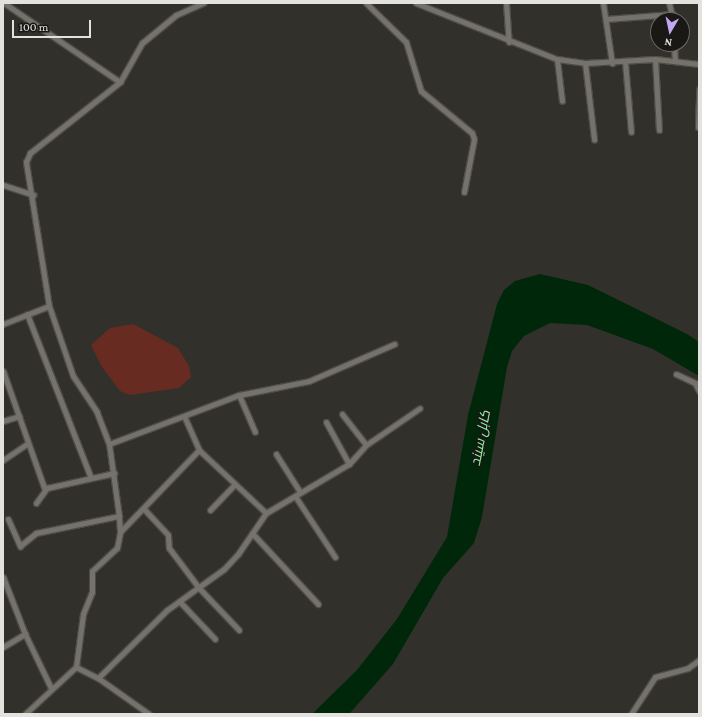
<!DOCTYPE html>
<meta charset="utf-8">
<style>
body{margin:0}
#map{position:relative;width:702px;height:717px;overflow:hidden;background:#32302a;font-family:"Crimson Pro",Cairo,serif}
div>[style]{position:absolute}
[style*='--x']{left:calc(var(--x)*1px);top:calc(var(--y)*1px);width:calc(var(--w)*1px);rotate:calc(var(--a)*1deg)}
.green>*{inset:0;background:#682b22}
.water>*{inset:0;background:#00270a}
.roads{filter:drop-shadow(1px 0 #4e4d47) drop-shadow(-1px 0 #4e4d47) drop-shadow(0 1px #4e4d47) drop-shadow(0 -1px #4e4d47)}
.minor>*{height:5px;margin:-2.5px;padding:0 2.5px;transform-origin:2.5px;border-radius:2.5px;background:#75726b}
span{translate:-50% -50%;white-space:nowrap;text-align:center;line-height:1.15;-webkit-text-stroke:3.5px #191815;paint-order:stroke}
.water-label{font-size:14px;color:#8ff2a4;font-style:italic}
.frame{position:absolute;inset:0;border:4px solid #e3e2dd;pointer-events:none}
.north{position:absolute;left:650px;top:12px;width:40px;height:40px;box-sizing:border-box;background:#191815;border:1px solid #6a6965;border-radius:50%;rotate:189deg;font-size:11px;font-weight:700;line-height:16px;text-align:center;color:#e3e2dd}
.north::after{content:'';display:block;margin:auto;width:14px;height:18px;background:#c3a7f2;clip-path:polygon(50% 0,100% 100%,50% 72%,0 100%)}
.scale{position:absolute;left:12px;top:20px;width:79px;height:18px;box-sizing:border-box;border:2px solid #e3e2dd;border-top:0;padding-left:5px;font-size:12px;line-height:14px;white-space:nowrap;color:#e3e2dd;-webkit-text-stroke:3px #191815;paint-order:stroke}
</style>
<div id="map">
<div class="green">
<i style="clip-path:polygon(133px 324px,178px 348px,189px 366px,191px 377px,179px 388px,130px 395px,120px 391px,102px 367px,91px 345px,110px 328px)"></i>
</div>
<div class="water">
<i style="clip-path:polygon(540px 274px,588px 285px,687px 334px,699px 342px,699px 376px,653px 349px,587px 325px,550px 323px,524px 336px,512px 351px,507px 367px,482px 517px,474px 543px,443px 578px,393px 664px,358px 704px,349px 714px,312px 714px,357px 670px,397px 619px,447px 537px,468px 415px,497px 304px,504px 290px,515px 281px)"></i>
</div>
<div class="roads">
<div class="minor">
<i style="--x:4;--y:3;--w:140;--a:34.3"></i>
<i style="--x:120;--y:82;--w:45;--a:-60.6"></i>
<i style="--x:142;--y:43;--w:44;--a:-39.5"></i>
<i style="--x:176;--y:15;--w:30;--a:-24"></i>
<i style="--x:366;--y:3;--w:56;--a:44.3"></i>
<i style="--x:406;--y:42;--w:51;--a:73"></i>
<i style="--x:421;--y:91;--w:66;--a:39.5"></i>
<i style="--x:472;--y:133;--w:6;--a:72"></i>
<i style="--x:474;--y:139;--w:54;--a:100.7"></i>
<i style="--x:416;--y:3;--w:152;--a:21.7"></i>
<i style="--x:557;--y:59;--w:28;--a:8"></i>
<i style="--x:585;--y:63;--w:70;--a:-3.3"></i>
<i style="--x:655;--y:59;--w:44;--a:6.5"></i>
<i style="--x:506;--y:3;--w:39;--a:86"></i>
<i style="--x:603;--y:3;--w:61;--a:81.5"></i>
<i style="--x:669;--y:3;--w:17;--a:77"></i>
<i style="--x:606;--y:19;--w:67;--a:-4.3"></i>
<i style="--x:674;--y:44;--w:17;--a:87"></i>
<i style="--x:557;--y:59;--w:42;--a:83.2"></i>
<i style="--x:655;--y:59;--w:71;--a:86.8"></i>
<i style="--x:625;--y:62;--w:70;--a:85.1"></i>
<i style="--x:585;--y:63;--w:77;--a:83.2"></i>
<i style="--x:698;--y:127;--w:38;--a:-88"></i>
<i style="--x:3;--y:185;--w:32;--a:18"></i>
<i style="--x:27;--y:314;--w:176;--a:68.7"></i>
<i style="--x:3;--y:324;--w:49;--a:-21.4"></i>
<i style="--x:3;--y:371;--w:126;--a:70.6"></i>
<i style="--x:676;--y:374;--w:21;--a:25"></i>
<i style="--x:695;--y:383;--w:9;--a:63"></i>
<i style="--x:239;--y:395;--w:40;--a:66.6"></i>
<i style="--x:342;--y:414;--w:39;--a:52"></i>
<i style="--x:184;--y:416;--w:37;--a:66"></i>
<i style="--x:199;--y:450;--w:92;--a:43.2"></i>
<i style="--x:3;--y:421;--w:17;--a:-17"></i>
<i style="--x:326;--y:422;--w:48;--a:61.3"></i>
<i style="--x:109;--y:444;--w:139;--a:-20.7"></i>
<i style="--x:239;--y:395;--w:71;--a:-11.3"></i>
<i style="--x:309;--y:381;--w:93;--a:-23.5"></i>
<i style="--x:276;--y:454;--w:45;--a:57.7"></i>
<i style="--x:3;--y:460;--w:30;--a:-34"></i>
<i style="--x:295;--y:496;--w:73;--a:56.7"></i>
<i style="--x:36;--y:503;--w:19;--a:-54"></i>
<i style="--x:47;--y:488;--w:69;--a:-12.6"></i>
<i style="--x:144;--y:509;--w:35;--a:47"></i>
<i style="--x:168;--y:535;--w:13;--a:86"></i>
<i style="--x:169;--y:548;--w:50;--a:53.1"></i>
<i style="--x:199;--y:588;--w:58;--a:46.4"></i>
<i style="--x:210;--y:510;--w:35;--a:-46"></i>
<i style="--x:8;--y:519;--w:30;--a:66"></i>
<i style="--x:20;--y:546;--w:21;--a:-39"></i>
<i style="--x:36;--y:533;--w:85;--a:-11.6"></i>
<i style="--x:120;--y:532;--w:114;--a:-46.1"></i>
<i style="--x:252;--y:533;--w:97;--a:47.1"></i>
<i style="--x:3;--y:577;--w:61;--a:68.9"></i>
<i style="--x:25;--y:634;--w:60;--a:64.3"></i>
<i style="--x:180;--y:602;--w:51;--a:46.6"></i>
<i style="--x:3;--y:647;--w:26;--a:-31"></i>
<i style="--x:76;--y:667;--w:53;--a:-82.5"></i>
<i style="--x:83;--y:614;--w:24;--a:-68"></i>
<i style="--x:92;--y:592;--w:21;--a:-90"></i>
<i style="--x:92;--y:571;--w:34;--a:-43"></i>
<i style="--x:117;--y:548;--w:16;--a:-79"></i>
<i style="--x:120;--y:532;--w:16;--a:-94"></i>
<i style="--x:119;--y:516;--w:73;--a:-97.9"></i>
<i style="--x:109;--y:444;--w:34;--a:-111"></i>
<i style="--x:97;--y:412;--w:43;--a:-123.7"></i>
<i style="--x:73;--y:376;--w:74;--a:-108.9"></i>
<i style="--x:49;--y:306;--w:146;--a:-99.1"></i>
<i style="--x:26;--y:162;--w:10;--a:-66"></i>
<i style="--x:30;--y:153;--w:115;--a:-38.3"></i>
<i style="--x:98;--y:678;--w:97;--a:-44.6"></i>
<i style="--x:167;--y:610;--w:70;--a:-35.7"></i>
<i style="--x:224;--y:569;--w:21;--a:-47"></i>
<i style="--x:238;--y:554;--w:50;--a:-55.7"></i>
<i style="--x:266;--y:513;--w:96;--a:-30.6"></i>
<i style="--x:349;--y:464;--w:25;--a:-48"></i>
<i style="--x:366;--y:445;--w:65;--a:-34.4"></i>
<i style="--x:25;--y:714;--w:69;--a:-42.7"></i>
<i style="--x:76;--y:667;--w:25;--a:27"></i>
<i style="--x:98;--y:678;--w:62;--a:35.2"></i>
<i style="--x:631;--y:714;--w:44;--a:-57"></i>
<i style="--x:655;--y:677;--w:34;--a:-15"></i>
<i style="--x:688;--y:668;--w:14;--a:-36"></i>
</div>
</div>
<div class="water-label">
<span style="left:480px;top:438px;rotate:-79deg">کابل سيند</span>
</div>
<div class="frame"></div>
<div class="north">N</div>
<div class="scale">100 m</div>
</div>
